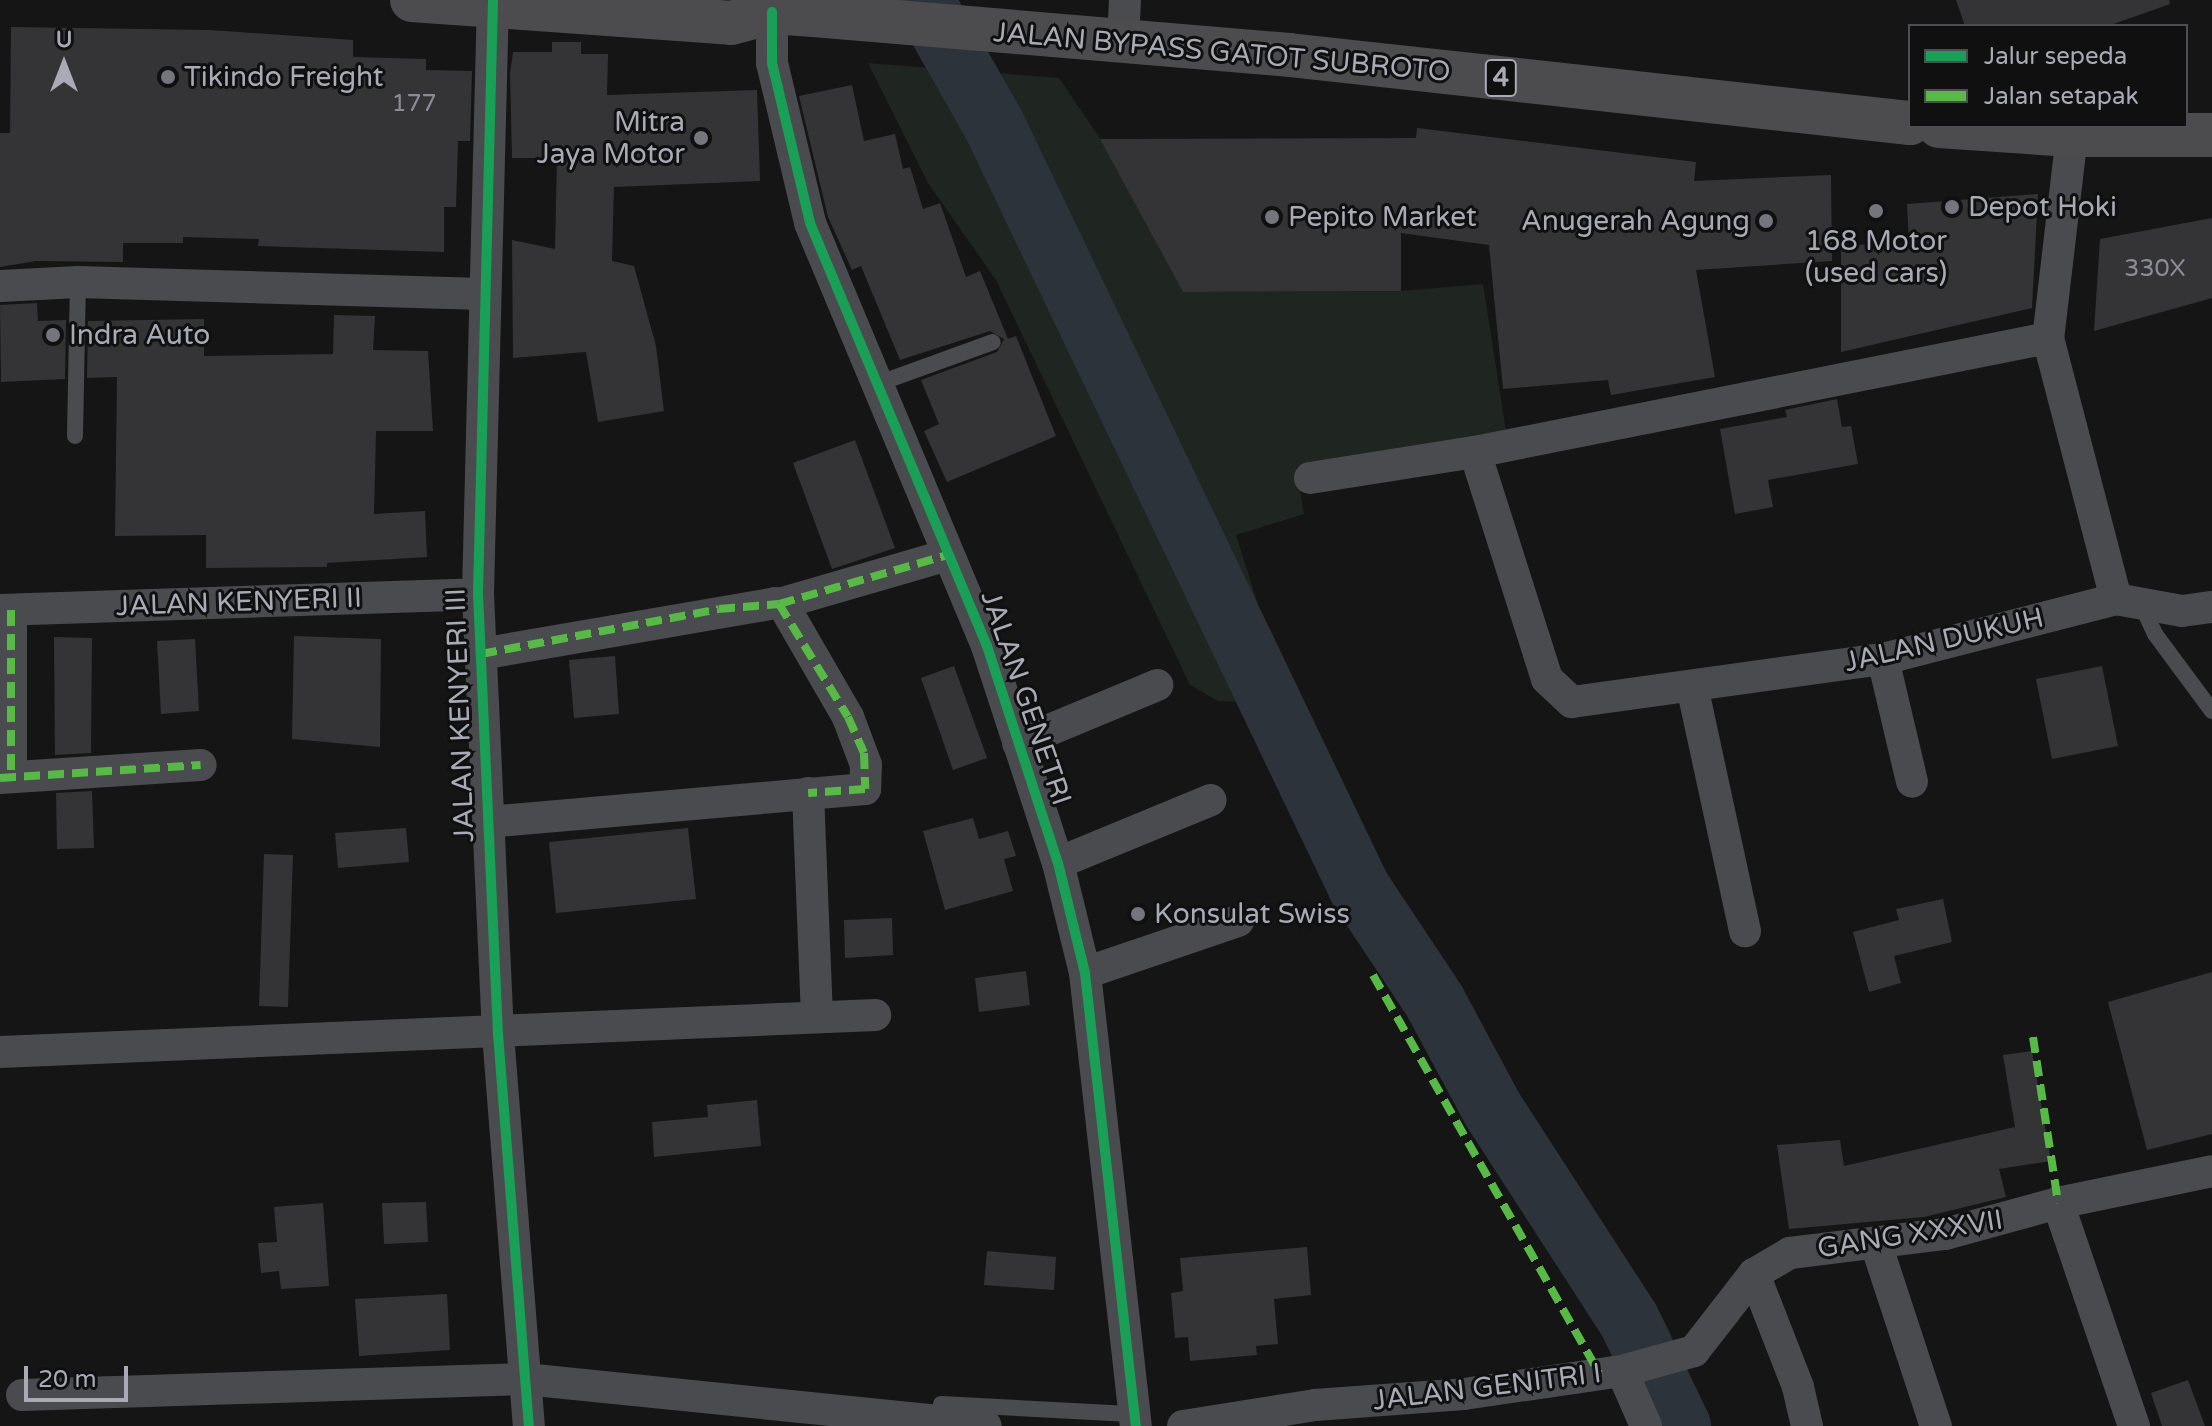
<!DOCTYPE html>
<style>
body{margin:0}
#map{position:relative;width:2212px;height:1426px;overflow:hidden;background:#151516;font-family:"Varela Round",sans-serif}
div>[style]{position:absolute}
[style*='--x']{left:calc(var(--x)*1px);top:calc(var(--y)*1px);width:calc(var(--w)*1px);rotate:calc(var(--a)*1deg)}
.green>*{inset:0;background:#1f2521}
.river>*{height:62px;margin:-31px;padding:0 31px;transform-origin:31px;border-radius:31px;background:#2d333a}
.building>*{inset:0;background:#343437}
.lane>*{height:16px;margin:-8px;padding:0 8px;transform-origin:8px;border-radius:8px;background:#4a4b4e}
.street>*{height:32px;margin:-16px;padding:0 16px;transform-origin:16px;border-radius:16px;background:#4a4b4e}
.highway>*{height:44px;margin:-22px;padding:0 22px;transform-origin:22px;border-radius:22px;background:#4c4c4f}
.quiet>*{height:8px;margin-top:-4px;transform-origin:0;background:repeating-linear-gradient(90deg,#58b947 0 16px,transparent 0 24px)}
.cycleway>*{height:10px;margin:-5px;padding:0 5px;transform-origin:5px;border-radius:5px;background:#1a9f57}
.dots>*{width:22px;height:22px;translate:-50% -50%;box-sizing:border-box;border:4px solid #101011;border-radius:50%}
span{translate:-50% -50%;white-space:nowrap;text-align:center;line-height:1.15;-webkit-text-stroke:6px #101011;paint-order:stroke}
.number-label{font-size:24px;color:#8b8c96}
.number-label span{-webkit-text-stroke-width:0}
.shield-label span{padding:2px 6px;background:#101011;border:2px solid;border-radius:6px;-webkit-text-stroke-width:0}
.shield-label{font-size:26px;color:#a8aab5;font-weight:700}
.street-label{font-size:28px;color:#a8aab5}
.poi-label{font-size:28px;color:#a8aab5}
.left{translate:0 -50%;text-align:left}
.right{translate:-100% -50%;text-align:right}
.legend{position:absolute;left:1908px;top:24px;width:280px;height:104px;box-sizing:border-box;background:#101011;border:2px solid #4d4e53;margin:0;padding:10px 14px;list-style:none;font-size:24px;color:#a8aab5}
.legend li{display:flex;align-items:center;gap:16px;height:40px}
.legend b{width:40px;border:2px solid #4d4e53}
.north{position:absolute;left:24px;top:24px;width:80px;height:80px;-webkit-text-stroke:6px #101011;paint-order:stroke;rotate:0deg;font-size:22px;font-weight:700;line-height:32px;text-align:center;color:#a8aab5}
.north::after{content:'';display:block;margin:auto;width:28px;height:36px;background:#a8aab5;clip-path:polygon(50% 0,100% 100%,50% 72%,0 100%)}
.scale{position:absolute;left:24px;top:1366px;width:104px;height:36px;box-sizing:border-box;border:4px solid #a8aab5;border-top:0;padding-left:10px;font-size:24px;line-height:28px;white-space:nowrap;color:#a8aab5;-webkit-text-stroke:6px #101011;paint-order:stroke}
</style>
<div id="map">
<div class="green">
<i style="clip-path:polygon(868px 63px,1059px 78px,1103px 143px,1183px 292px,1401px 291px,1483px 284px,1506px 431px,1296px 467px,1304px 514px,1236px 535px,1284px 687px,1238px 702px,1218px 701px,1190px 685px,996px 280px,928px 183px)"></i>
</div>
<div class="river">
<i style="--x:923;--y:0;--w:146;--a:60.4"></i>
<i style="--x:995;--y:127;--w:845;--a:64.41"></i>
<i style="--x:1360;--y:889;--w:136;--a:56.4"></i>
<i style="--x:1435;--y:1002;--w:123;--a:61.8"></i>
<i style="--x:1493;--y:1110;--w:250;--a:57.1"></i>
<i style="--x:1629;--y:1320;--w:118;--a:64.3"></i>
</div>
<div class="building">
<i style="clip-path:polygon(1956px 0,2169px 0,2170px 4px,2108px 26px,1965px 26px)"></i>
<i style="clip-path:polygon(11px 27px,210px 30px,353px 40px,353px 57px,426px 59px,426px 70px,472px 71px,470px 141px,458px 141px,456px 207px,444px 207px,444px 252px,258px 246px,259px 239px,183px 237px,183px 243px,123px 243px,123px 262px,36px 261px,0 267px,0 133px,10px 133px)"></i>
<i style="clip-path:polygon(552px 42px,581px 42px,581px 54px,608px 54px,607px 95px,757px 90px,760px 181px,614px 187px,612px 261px,634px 266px,656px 346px,664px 411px,598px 422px,586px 352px,513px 358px,512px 240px,555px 249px,557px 158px,512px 158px,510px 73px,513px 52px,552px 52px)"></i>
<i style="clip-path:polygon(852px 85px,864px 141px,895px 134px,903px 169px,910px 167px,923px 209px,940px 203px,966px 277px,980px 271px,1008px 339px,1016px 336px,1056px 436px,947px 482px,924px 431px,939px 424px,921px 380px,997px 352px,1004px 339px,990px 331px,900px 360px,861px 266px,852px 270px,828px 217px,799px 96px)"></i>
<i style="clip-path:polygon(1417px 128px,1696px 162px,1694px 181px,1831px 175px,1832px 261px,1696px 270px,1715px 377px,1611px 395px,1608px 380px,1503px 389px,1489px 245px,1401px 233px,1401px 291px,1183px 292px,1100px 139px,1416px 138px)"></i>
<i style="clip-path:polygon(2038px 194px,2032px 308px,1841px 352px,1841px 245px,1909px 244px,1907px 204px)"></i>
<i style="clip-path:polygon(2212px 218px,2212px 298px,2094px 331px,2100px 239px)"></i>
<i style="clip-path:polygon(37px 303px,38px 321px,66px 320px,65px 379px,1px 382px,0 305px)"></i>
<i style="clip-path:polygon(334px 315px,375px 316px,373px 350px,428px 351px,433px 431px,376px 431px,374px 514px,425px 511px,427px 557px,327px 563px,327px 567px,206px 568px,206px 535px,115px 536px,117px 377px,87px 378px,88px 321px,204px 319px,204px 356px,333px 354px)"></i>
<i style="clip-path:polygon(1837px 399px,1842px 427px,1851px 426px,1858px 464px,1768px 480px,1773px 507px,1735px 514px,1720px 429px,1787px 417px,1785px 410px)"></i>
<i style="clip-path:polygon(855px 440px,895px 548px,832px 569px,793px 463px)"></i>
<i style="clip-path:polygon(294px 636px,381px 639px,380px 747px,292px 739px)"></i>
<i style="clip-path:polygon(54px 637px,92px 638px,91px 753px,55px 755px)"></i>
<i style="clip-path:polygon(195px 639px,199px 711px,161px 714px,157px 641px)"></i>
<i style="clip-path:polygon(615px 656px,619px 714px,574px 718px,569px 660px)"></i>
<i style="clip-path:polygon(954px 666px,987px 758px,953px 770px,921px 678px)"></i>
<i style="clip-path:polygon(2102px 666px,2118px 746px,2052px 759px,2036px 679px)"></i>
<i style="clip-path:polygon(92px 791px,94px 848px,57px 849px,56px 793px)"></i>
<i style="clip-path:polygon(973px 818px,979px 839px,1008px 831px,1016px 856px,1004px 859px,1013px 891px,945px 910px,923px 831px)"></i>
<i style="clip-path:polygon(406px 828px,409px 862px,338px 868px,335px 833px)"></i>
<i style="clip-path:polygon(688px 828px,696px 899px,556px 913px,549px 842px)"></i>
<i style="clip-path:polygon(264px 854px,293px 855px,288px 1007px,259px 1006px)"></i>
<i style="clip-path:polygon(1943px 899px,1952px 942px,1894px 956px,1901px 983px,1869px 992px,1853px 932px,1899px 920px,1896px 909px)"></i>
<i style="clip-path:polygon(892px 918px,893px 955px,845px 958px,844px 920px)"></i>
<i style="clip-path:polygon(1026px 971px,1030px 1005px,979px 1012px,975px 978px)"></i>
<i style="clip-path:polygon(2212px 972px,2212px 1134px,2147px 1150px,2108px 1002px)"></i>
<i style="clip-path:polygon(2032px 1051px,2051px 1161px,1999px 1169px,2006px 1197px,1924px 1217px,1789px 1229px,1777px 1145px,1840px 1140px,1844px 1166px,2015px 1127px,2003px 1055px)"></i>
<i style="clip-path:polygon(757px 1100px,761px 1146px,654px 1157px,652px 1122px,708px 1117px,707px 1105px)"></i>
<i style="clip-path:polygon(426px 1202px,428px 1242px,384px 1244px,382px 1203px)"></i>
<i style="clip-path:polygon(323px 1203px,329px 1286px,281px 1289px,279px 1271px,261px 1273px,258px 1243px,277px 1242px,274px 1207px)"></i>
<i style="clip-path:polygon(1307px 1247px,1311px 1295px,1274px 1299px,1278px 1344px,1256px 1346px,1257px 1355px,1190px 1361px,1188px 1337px,1175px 1338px,1171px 1293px,1183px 1291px,1180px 1258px)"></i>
<i style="clip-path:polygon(987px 1251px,1056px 1257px,1054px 1290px,984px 1285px)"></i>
<i style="clip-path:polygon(447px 1294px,450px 1350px,359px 1356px,355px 1299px)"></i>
<i style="clip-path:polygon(2188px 1380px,2205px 1426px,2162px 1426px,2151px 1393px)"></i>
</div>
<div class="lane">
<i style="--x:877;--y:384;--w:123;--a:-19.9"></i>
<i style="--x:75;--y:436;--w:154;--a:-88.9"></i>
<i style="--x:2142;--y:606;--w:31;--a:65"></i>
<i style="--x:2155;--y:634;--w:96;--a:53.5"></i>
<i style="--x:941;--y:1404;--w:194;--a:3"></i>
</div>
<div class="street">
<i style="--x:493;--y:0;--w:594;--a:91.45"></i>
<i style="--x:478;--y:594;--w:440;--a:87.4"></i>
<i style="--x:498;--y:1034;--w:393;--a:85.5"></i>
<i style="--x:772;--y:12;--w:51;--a:90"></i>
<i style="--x:772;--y:63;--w:164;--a:76.6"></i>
<i style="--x:810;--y:223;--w:459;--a:67.3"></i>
<i style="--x:987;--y:646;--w:228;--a:71.9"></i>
<i style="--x:1058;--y:863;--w:113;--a:76.2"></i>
<i style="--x:1085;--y:973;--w:456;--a:83.6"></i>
<i style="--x:1123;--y:42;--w:42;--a:-87.3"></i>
<i style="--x:2072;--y:135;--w:204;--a:96.7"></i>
<i style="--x:2048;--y:338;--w:270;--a:75.4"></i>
<i style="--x:0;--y:286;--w:78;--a:-2.9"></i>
<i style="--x:78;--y:282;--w:405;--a:1.7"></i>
<i style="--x:1475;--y:452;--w:238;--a:72.4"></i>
<i style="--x:1547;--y:679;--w:34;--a:43"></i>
<i style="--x:1572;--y:702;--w:314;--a:-7.9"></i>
<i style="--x:1883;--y:659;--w:241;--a:-14.4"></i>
<i style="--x:2116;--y:599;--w:67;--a:10.3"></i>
<i style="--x:2182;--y:611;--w:30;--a:-8"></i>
<i style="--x:1310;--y:478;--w:167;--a:-9"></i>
<i style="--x:1475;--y:452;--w:584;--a:-11.25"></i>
<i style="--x:779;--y:604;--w:176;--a:-16.2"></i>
<i style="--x:0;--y:610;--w:478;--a:-1.9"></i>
<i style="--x:11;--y:610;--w:167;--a:90"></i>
<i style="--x:481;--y:654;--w:299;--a:-9.8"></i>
<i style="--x:776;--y:603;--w:10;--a:29"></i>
<i style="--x:785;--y:608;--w:126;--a:60"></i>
<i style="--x:848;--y:717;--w:51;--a:69.4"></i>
<i style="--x:866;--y:765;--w:24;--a:92"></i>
<i style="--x:865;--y:789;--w:378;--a:175"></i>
<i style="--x:1883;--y:659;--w:126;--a:76.7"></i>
<i style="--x:1692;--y:686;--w:251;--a:77.8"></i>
<i style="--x:1018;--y:743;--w:151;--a:-22.6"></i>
<i style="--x:0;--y:778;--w:201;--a:-3.7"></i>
<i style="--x:808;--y:793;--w:224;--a:87.7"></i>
<i style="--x:1058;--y:863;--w:165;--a:-22.4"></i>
<i style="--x:1085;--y:973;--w:162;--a:-18.8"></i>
<i style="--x:0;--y:1052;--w:876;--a:-2.42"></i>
<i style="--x:2058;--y:1203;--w:236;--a:71.2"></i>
<i style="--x:1876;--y:1244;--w:192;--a:71.8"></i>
<i style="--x:1754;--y:1274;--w:121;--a:68.7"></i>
<i style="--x:1798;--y:1387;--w:40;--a:77"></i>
<i style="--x:1622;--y:1371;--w:60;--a:66.4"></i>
<i style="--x:22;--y:1395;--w:503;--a:-1.82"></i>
<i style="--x:525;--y:1379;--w:463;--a:5.8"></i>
<i style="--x:1183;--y:1426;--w:134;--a:-9"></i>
<i style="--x:1315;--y:1405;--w:149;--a:-4.2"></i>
<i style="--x:1464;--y:1394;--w:160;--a:-8.3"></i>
<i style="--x:1622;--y:1371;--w:75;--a:-15.5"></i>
<i style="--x:1694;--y:1351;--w:98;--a:-52.1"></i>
<i style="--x:1754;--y:1274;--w:42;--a:-30.3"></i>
<i style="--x:1790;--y:1253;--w:156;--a:-7"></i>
<i style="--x:1945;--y:1234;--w:117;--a:-15.3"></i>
<i style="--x:2058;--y:1203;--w:157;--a:-11.7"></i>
</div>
<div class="highway">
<i style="--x:412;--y:0;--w:320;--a:4.1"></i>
<i style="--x:731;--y:23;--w:42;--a:-15"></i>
<i style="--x:772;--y:12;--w:42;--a:4.1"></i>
<i style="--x:814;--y:15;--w:477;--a:4.8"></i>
<i style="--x:1289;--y:55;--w:625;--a:6.25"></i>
<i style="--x:1939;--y:126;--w:133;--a:3.9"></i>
<i style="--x:2072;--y:135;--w:140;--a:0"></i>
</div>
<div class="quiet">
<i style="--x:779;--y:604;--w:176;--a:-16.2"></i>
<i style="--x:11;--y:610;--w:167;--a:90"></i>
<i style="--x:481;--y:654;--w:242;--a:-10.7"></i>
<i style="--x:719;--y:609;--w:60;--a:-4.8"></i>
<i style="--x:779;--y:604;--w:132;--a:58.6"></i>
<i style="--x:848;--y:717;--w:39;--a:66"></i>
<i style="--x:864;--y:753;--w:36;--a:88"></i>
<i style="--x:865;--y:789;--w:57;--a:176"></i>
<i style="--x:0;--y:778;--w:201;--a:-3.7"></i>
<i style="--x:1373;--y:975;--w:458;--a:60.4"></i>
<i style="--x:2033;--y:1037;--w:168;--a:81.4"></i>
</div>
<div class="cycleway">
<i style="--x:493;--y:0;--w:594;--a:91.45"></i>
<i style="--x:478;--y:594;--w:440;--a:87.4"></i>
<i style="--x:498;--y:1034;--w:393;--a:85.5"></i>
<i style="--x:772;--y:12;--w:51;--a:90"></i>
<i style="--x:772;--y:63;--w:164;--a:76.6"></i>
<i style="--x:810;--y:223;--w:459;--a:67.3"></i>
<i style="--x:987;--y:646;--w:228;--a:71.9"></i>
<i style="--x:1058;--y:863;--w:113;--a:76.2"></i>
<i style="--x:1085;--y:973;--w:456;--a:83.6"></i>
</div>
<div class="dots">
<i style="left:168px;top:77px;background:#75767d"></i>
<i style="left:701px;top:138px;background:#75767d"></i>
<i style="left:1952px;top:207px;background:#75767d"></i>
<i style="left:1876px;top:211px;background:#75767d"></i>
<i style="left:1272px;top:217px;background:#75767d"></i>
<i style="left:1766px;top:221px;background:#75767d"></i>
<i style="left:53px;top:335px;background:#75767d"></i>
<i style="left:1138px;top:914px;background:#75767d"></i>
</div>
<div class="number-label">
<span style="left:414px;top:104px">177</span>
<span style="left:2155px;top:269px">330X</span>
</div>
<div class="shield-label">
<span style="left:1501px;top:78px">4</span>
</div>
<div class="street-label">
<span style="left:1222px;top:52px;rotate:5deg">JALAN BYPASS GATOT SUBROTO</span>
<span style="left:239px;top:602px;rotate:-2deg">JALAN KENYERI II</span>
<span style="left:1944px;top:640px;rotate:-13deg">JALAN DUKUH</span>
<span style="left:1026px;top:698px;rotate:71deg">JALAN GENETRI</span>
<span style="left:460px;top:715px;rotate:-92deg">JALAN KENYERI III</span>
<span style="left:1910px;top:1234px;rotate:-9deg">GANG XXXVII</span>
<span style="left:1487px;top:1387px;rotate:-7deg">JALAN GENITRI I</span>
</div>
<div class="poi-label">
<span class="left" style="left:184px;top:77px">Tikindo Freight</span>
<span class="right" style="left:685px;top:138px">Mitra<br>Jaya Motor</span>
<span class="left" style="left:1968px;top:207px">Depot Hoki</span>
<span class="left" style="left:1288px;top:217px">Pepito Market</span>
<span class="right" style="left:1750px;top:221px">Anugerah Agung</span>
<span style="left:1876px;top:257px">168 Motor<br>(used cars)</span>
<span class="left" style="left:69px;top:335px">Indra Auto</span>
<span class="left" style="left:1154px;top:914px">Konsulat Swiss</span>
</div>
<ul class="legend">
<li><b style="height:10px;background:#1a9f57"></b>Jalur sepeda</li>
<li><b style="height:10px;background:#58b947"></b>Jalan setapak</li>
</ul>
<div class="north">U</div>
<div class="scale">20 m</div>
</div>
